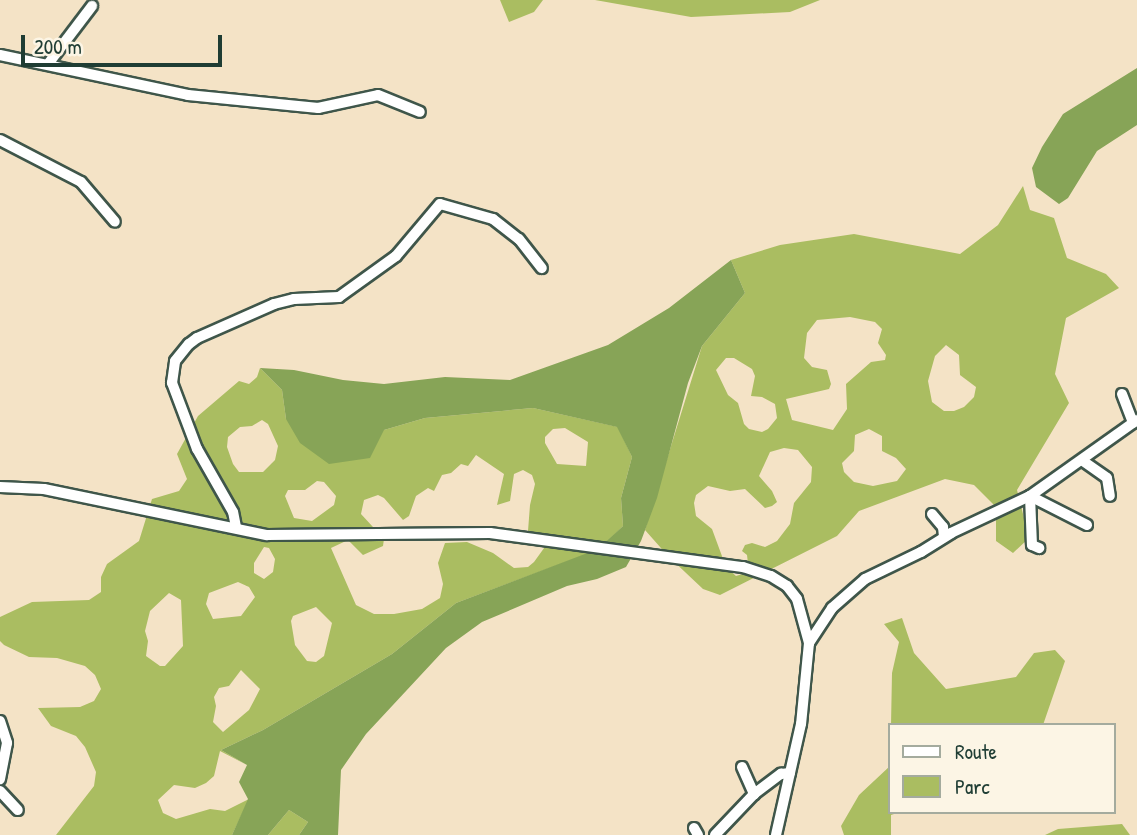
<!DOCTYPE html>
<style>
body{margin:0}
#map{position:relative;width:1137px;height:835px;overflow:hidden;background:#f4e3c6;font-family:"Patrick Hand",sans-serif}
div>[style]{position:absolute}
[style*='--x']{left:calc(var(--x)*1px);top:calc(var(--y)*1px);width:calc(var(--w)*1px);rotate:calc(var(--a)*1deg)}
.green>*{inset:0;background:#aabd61}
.forest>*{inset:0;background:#87a457}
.roads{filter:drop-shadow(2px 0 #3f564a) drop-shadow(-2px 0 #3f564a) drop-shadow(0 2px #3f564a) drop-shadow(0 -2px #3f564a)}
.minor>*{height:10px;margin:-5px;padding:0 5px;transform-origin:5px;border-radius:5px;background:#fff}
span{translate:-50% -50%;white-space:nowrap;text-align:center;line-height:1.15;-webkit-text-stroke:5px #fcf5e5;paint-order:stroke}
.legend{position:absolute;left:888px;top:723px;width:228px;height:91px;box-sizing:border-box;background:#fcf5e5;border:2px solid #a4ab9e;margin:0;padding:9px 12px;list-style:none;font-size:21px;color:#1f3d34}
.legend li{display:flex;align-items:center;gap:14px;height:35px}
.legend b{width:35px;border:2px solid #a4ab9e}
.scale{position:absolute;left:21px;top:35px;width:201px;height:32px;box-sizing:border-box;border:4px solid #1f3d34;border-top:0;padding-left:9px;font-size:21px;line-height:24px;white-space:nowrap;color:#1f3d34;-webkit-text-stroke:5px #fcf5e5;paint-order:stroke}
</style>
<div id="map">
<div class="green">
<i style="clip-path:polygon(500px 0,543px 0,534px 12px,509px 22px)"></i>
<i style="clip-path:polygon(595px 0,820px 0,790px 12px,691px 17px)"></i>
<i style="clip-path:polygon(evenodd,1023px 186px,1030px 210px,1054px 218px,1067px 258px,1106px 274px,1119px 288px,1066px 318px,1055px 374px,1069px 403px,1017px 490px,1029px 538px,1013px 553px,996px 541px,996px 507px,974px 485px,945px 479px,859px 511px,837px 536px,720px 595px,703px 589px,668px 556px,645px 530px,702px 346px,745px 293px,731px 260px,780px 245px,854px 234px,960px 254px,998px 225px,1023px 186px,850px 317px,875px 322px,882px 329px,878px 343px,886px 355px,885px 360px,871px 362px,846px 384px,847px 409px,833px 430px,792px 420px,786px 399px,829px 389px,831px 384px,827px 370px,812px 367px,804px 358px,807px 333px,817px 320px,850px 317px,1023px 186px,946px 345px,959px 355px,960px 375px,976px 387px,974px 397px,964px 407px,954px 411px,944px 411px,932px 402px,928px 381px,935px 356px,946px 345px,1023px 186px,726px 358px,734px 358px,752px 369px,755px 376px,751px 396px,762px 397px,775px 404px,777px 418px,768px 429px,762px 432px,749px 429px,744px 424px,738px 403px,728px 395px,716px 370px,726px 358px,1023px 186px,869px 429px,882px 436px,882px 451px,896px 458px,906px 469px,897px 481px,873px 486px,854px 482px,844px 472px,842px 463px,854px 451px,855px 435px,869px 429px,1023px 186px,784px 448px,798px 450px,812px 467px,811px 482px,794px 503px,790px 524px,777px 541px,765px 547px,752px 543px,745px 545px,742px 551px,747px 555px,749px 572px,736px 576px,726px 567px,712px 529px,696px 516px,694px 503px,696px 495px,708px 486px,730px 491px,745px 489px,765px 508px,772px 506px,777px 502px,772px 491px,759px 476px,770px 452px,784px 448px)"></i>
<i style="clip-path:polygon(evenodd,260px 368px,282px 390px,286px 419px,384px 430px,425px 418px,533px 408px,618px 427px,632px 457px,621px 498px,623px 526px,598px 550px,456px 603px,392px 654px,263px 730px,221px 750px,247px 765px,220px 751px,214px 776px,206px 783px,195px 788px,174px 785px,158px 800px,163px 813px,176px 819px,210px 809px,225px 811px,249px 799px,232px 835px,56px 835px,94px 786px,96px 772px,85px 747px,76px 736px,51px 726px,38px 708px,80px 707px,94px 701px,101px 689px,95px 675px,85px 666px,57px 658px,29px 657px,4px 645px,0 641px,0 617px,32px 602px,89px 600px,101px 592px,101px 577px,107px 564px,139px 541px,152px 499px,179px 491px,187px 479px,177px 454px,198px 416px,239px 381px,249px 384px,257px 377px,260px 368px,262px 420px,268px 424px,278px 446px,275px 460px,263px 472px,239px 472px,233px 464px,227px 447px,228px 437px,240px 427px,252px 426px,262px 420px,260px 368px,565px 428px,588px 442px,586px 466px,557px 464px,545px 443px,545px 437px,553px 429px,565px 428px,260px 368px,476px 455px,504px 474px,497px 505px,510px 501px,514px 474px,523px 470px,532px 475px,535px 484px,530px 505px,528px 531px,547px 544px,534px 562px,528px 567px,514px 568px,493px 553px,467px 542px,445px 543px,438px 563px,443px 584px,440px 598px,422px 609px,394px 614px,374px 614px,356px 605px,331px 548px,348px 540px,363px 555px,383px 546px,384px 539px,361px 514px,364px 500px,378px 495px,384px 498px,403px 520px,409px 516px,416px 496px,428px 488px,434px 491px,442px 475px,451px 473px,461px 464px,468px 466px,476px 455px,260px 368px,317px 481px,324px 482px,336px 496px,334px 505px,312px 521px,294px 518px,285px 496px,288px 490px,305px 490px,317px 481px,260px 368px,264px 547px,269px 548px,275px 559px,273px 572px,264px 579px,254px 573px,254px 563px,264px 547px,260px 368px,238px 582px,249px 587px,255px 597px,241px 616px,213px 619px,206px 604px,209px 593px,238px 582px,260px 368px,169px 593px,181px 600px,183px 646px,165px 666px,160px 666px,146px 656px,148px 641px,145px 631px,150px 611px,169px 593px,260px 368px,316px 607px,332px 623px,324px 656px,316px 662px,307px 661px,295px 645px,291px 621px,293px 616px,316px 607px,260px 368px,241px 670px,260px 689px,249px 710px,223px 732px,213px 722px,216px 706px,214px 697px,219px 688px,229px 686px,241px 670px)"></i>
<i style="clip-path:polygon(902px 618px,914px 653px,946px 689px,1016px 677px,1034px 653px,1055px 650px,1065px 661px,1043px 725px,891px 725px,892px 673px,899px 642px,884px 624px)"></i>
<i style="clip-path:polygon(890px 766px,890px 812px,900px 812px,891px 815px,891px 835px,844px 835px,841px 826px,859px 795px)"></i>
<i style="clip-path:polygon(289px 810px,308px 822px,299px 835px,268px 835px)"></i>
<i style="clip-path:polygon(1122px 824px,1130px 835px,1045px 835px,1058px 829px)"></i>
</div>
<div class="forest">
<i style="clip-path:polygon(1137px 68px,1137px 125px,1097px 151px,1068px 198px,1059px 204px,1036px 187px,1032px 168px,1042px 147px,1063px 114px)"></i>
<i style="clip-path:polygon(731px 260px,745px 293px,702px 346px,688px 383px,657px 498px,641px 541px,626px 567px,597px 579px,567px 586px,482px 622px,446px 648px,366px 734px,341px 770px,338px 835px,299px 835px,308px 822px,289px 810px,268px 835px,232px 835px,248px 799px,239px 782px,247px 765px,221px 750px,263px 730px,392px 654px,456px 603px,598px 549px,623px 526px,621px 498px,632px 457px,617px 427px,533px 408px,425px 418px,384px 430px,370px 458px,329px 464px,300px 443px,286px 419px,282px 390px,260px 368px,294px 370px,343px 380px,384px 384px,445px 377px,510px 380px,608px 345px,669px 308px)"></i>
</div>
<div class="roads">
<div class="minor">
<i style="--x:0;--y:55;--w:192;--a:12"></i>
<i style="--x:188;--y:95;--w:131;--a:5.7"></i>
<i style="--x:318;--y:108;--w:61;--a:-12.2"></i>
<i style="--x:378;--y:95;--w:45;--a:22"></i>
<i style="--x:48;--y:64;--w:73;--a:-52.8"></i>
<i style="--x:0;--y:140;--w:91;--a:27.4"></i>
<i style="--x:81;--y:182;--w:52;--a:49.6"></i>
<i style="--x:1122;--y:394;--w:31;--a:69"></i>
<i style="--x:1083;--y:461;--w:29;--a:35"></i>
<i style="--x:1107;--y:478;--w:18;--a:81"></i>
<i style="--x:0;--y:487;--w:44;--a:2.6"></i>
<i style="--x:44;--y:489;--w:228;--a:11.7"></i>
<i style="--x:267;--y:535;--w:223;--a:-0.5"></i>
<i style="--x:490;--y:533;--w:255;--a:7.7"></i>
<i style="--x:743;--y:567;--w:29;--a:18"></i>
<i style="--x:771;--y:576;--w:19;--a:32"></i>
<i style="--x:787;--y:586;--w:16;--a:52"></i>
<i style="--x:797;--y:599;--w:46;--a:74.7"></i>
<i style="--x:809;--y:643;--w:81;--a:95.6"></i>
<i style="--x:801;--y:724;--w:114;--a:102.7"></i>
<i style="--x:1030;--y:496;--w:64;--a:27"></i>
<i style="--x:1030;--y:496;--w:49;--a:87.7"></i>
<i style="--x:1032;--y:545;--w:8;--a:23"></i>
<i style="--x:932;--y:514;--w:17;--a:50"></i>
<i style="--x:943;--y:527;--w:9;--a:84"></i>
<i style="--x:236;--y:527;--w:15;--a:-101"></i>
<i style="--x:233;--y:512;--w:73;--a:-119.7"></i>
<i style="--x:197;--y:449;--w:71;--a:-110.7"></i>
<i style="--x:172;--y:383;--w:22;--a:-82"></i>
<i style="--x:175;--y:361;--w:22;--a:-51"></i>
<i style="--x:189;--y:344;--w:10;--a:-37"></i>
<i style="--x:197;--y:338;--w:84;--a:-23.8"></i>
<i style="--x:274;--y:304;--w:21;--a:-14"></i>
<i style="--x:294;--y:299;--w:45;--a:-2.5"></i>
<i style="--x:339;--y:297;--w:70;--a:-35.7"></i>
<i style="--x:396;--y:256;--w:68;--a:-49.8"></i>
<i style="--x:440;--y:204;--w:55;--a:15.8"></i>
<i style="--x:493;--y:219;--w:33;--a:38"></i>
<i style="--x:519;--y:239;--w:37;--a:52"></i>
<i style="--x:809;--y:643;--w:42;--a:-56.7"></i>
<i style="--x:832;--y:608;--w:44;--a:-41.3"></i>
<i style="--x:865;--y:579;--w:62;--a:-25.7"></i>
<i style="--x:921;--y:552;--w:36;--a:-32"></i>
<i style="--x:951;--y:533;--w:87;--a:-25.1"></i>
<i style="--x:1030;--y:496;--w:131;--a:-35.4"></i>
<i style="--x:0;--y:721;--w:23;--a:72"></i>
<i style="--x:7;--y:743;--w:37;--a:101"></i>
<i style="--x:742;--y:767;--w:30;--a:66"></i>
<i style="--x:0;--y:791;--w:26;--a:47"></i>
<i style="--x:694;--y:828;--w:8;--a:60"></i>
<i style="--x:715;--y:835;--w:57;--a:-46.4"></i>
<i style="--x:754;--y:794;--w:34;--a:-37"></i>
<i style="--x:781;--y:774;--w:9;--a:-6"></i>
</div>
</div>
<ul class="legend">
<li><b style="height:9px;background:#fff"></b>Route</li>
<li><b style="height:19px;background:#aabd61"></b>Parc</li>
</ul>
<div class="scale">200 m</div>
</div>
